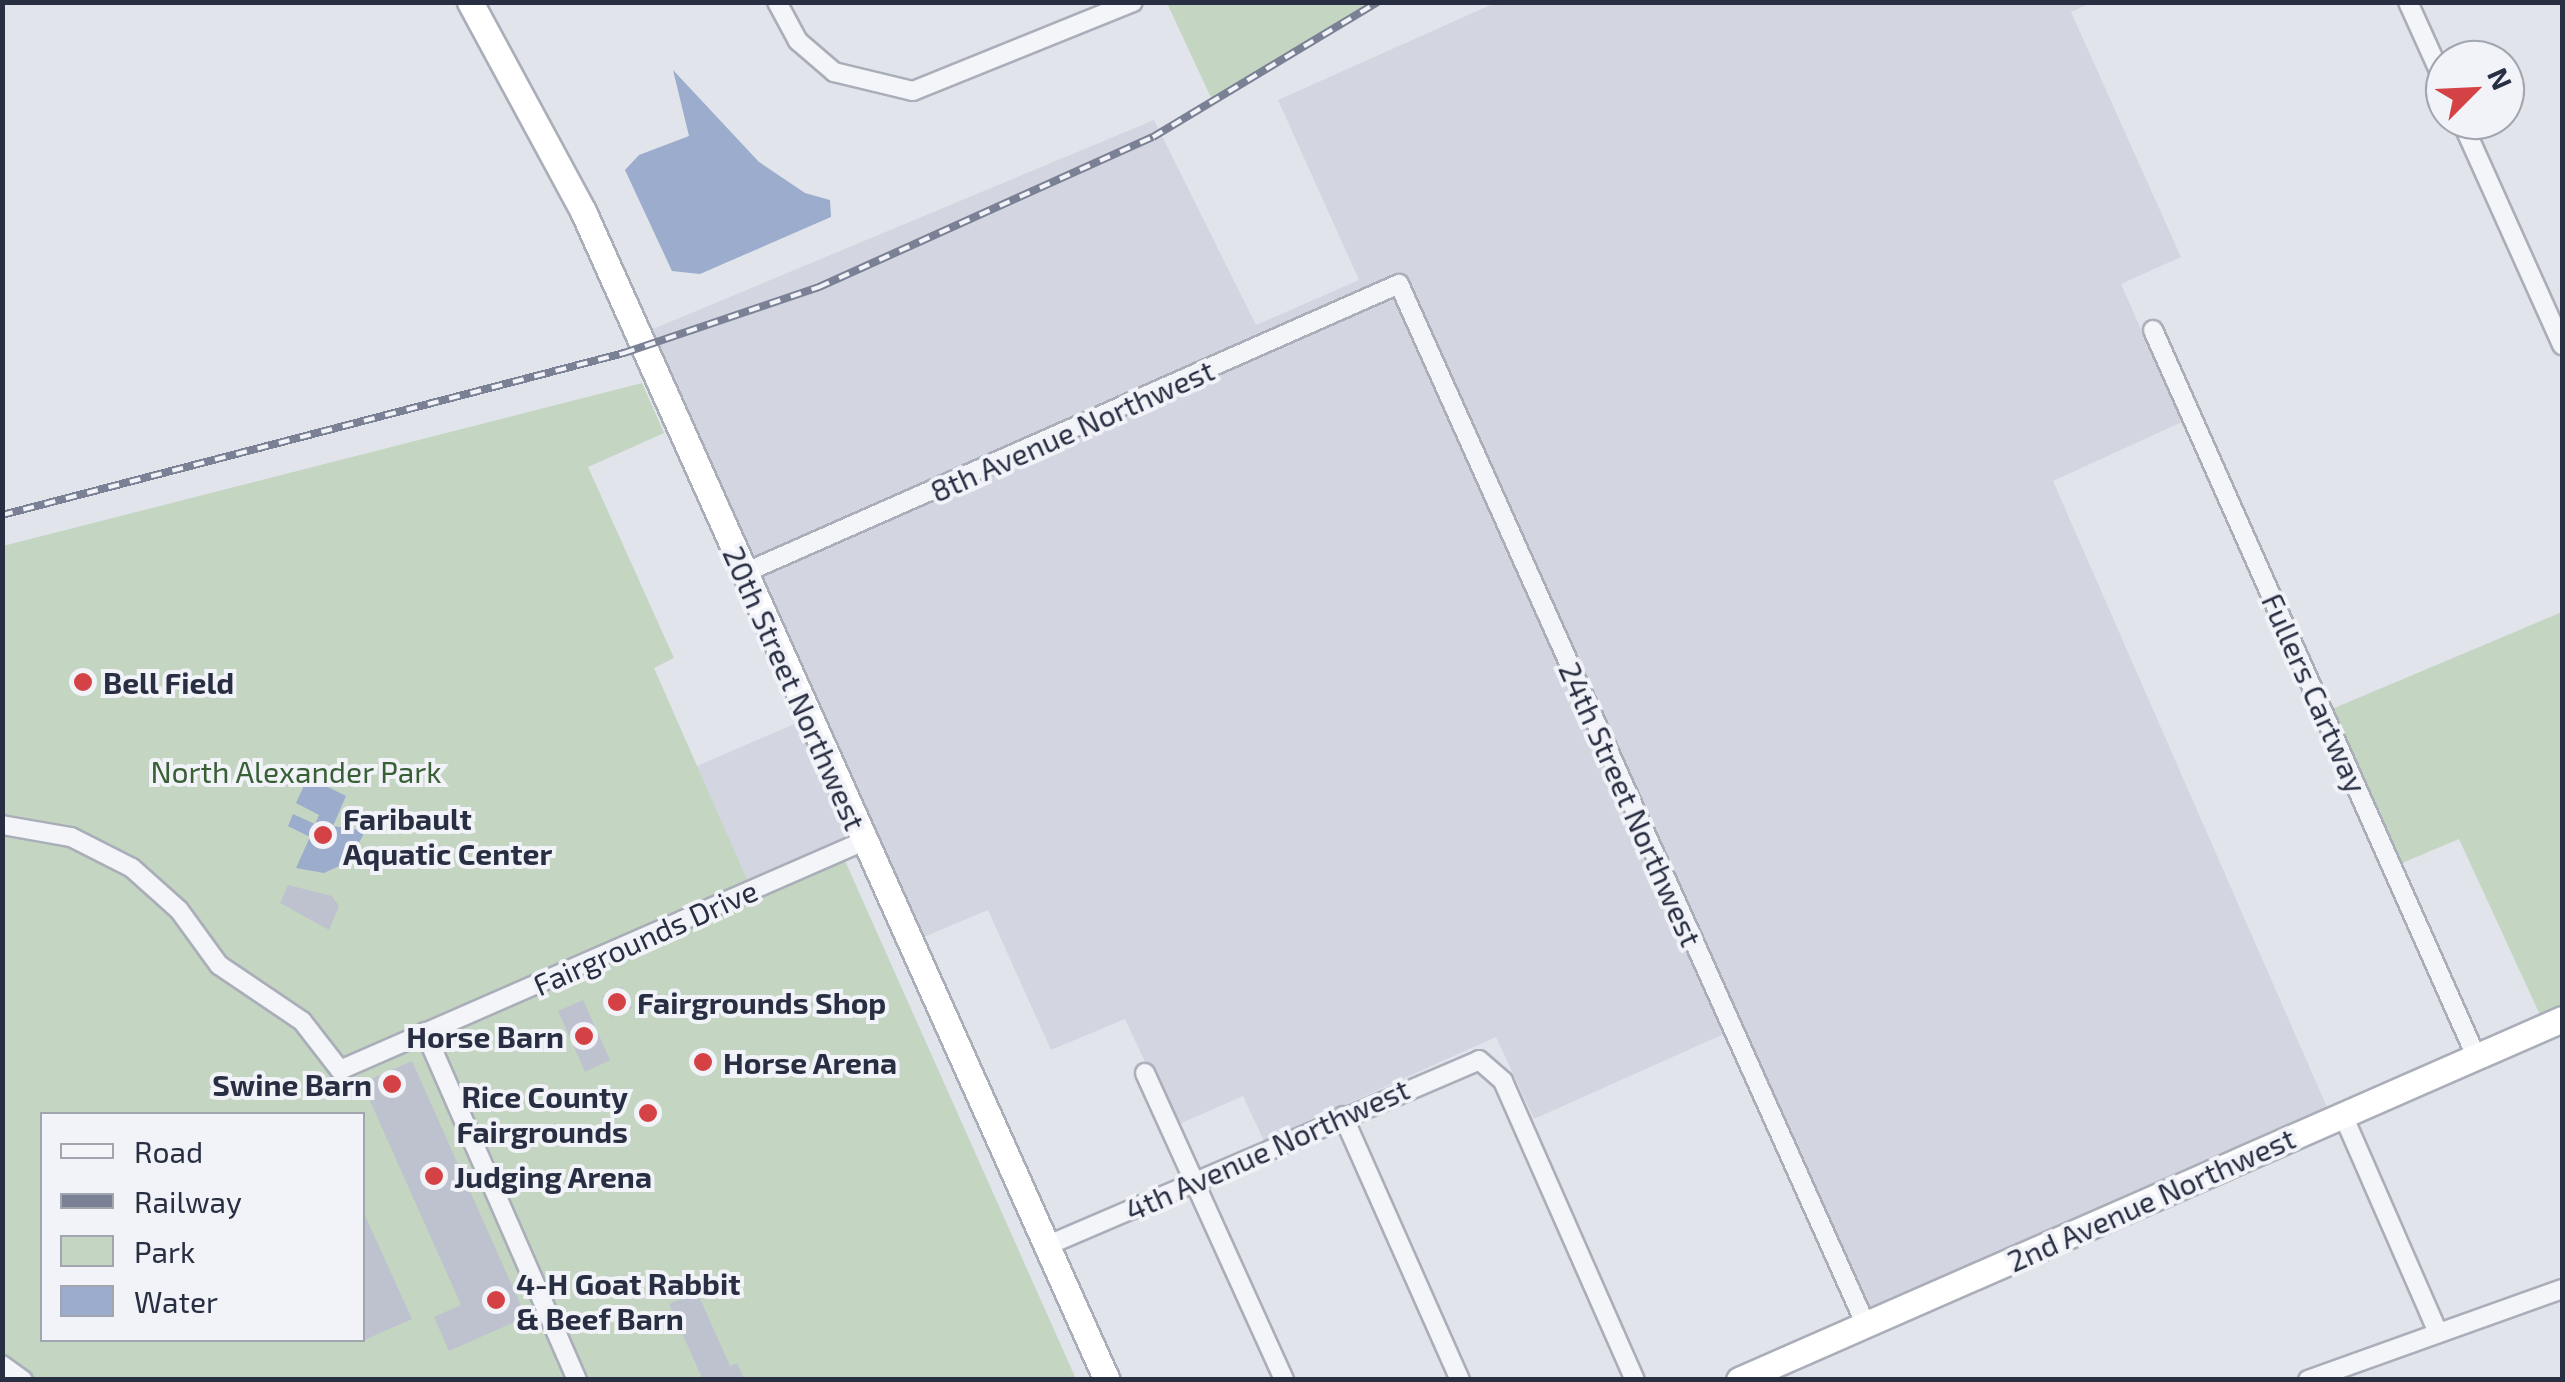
<!DOCTYPE html>
<style>
body{margin:0}
#map{position:relative;width:2565px;height:1382px;overflow:hidden;background:#e1e4eb;font-family:"Exo 2",sans-serif}
div>[style]{position:absolute}
[style*='--x']{left:calc(var(--x)*1px);top:calc(var(--y)*1px);width:calc(var(--w)*1px);rotate:calc(var(--a)*1deg)}
.built>*{inset:0;background:#d3d6e0}
.green>*{inset:0;background:#c4d5c2}
.water>*{inset:0;background:#9baccc}
.building>*{inset:0;background:#bec2ce}
.roads{filter:drop-shadow(2px 0 #aaaeb9) drop-shadow(-2px 0 #aaaeb9) drop-shadow(0 2px #aaaeb9) drop-shadow(0 -2px #aaaeb9)}
.minor>*{height:18px;margin:-9px;padding:0 9px;transform-origin:9px;border-radius:9px;background:#f4f5f9}
.highway>*{height:25px;margin:-12.5px;padding:0 12.5px;transform-origin:12.5px;border-radius:12.5px;background:#fff}
.rail>*{height:8px;margin-top:-4px;transform-origin:0;background:repeating-linear-gradient(90deg,#f1f3f8 0 11px,#7a8195 0 22px);box-sizing:border-box;border-block:2px solid #7a8195}
.dots>*{width:28px;height:28px;translate:-50% -50%;box-sizing:border-box;border:5px solid #f1f3f8;border-radius:50%}
span{translate:-50% -50%;white-space:nowrap;text-align:center;line-height:1.15;-webkit-text-stroke:8px #f1f3f8;paint-order:stroke}
.street-label{font-size:30px;color:#292f43}
.poi-label{font-size:30px;color:#292f43;font-weight:700}
.left{translate:0 -50%;text-align:left}
.right{translate:-100% -50%;text-align:right}
.park-label{font-size:30px;color:#385f35}
.frame{position:absolute;inset:0;border:5px solid #292f43;pointer-events:none}
.legend{position:absolute;left:40px;top:1112px;width:325px;height:230px;box-sizing:border-box;background:#f1f3f8;border:2px solid #a1a5b0;margin:0;padding:12px 18px;list-style:none;font-size:30px;color:#292f43}
.legend li{display:flex;align-items:center;gap:20px;height:50px}
.legend b{width:50px;border:2px solid #a1a5b0}
.north{position:absolute;left:2425px;top:40px;width:100px;height:100px;box-sizing:border-box;background:#f1f3f8;border:2px solid #a1a5b0;border-radius:50%;rotate:66deg;font-size:28px;font-weight:700;line-height:40px;text-align:center;color:#292f43}
.north::after{content:'';display:block;margin:auto;width:35px;height:45px;background:#d44245;clip-path:polygon(50% 0,100% 100%,50% 72%,0 100%)}
</style>
<div id="map">
<div class="built">
<i style="clip-path:polygon(1495px 3px,2091px 3px,2071px 12px,2181px 257px,2121px 284px,2182px 422px,2053px 481px,2330px 1114px,1871px 1315px,1744px 1025px,1534px 1119px,1496px 1037px,1264px 1141px,1243px 1096px,1175px 1126px,1125px 1019px,1051px 1050px,988px 910px,919px 939px,648px 331px,1154px 120px,1256px 325px,1359px 280px,1278px 100px)"></i>
<i style="clip-path:polygon(806px 719px,856px 834px,747px 881px,697px 766px)"></i>
</div>
<div class="green">
<i style="clip-path:polygon(1167px 3px,1167px 2px,1380px 3px,1214px 104px)"></i>
<i style="clip-path:polygon(evenodd,642px 383px,664px 433px,588px 467px,674px 658px,654px 668px,749px 884px,838px 845px,1076px 1379px,3px 1379px,3px 546px,642px 383px,42px 1114px,362px 1114px,362px 1340px,42px 1340px,42px 1114px)"></i>
<i style="clip-path:polygon(2562px 612px,2562px 1007px,2541px 1017px,2459px 839px,2400px 864px,2332px 709px)"></i>
</div>
<div class="water">
<i style="clip-path:polygon(673px 70px,759px 162px,805px 193px,830px 200px,831px 217px,700px 274px,672px 271px,625px 170px,639px 155px,689px 136px)"></i>
<i style="clip-path:polygon(308px 777px,346px 796px,333px 826px,365px 831px,350px 861px,324px 873px,296px 868px,310px 837px,288px 826px,293px 814px,315px 824px,319px 815px,296px 803px)"></i>
</div>
<div class="building">
<i style="clip-path:polygon(288px 885px,332px 896px,339px 906px,329px 930px,280px 903px)"></i>
<i style="clip-path:polygon(622px 987px,632px 1008px,611px 1017px,602px 996px)"></i>
<i style="clip-path:polygon(583px 1000px,610px 1060px,585px 1072px,558px 1011px)"></i>
<i style="clip-path:polygon(412px 1061px,526px 1317px,449px 1351px,434px 1317px,461px 1305px,362px 1083px)"></i>
<i style="clip-path:polygon(362px 1209px,412px 1319px,362px 1341px)"></i>
<i style="clip-path:polygon(697px 1292px,730px 1366px,737px 1363px,745px 1380px,703px 1380px,669px 1304px)"></i>
</div>
<div class="roads">
<div class="minor">
<i style="--x:777;--y:2;--w:44;--a:61.7"></i>
<i style="--x:798;--y:41;--w:48;--a:40.7"></i>
<i style="--x:834;--y:72;--w:81;--a:13.5"></i>
<i style="--x:913;--y:91;--w:237;--a:-22"></i>
<i style="--x:2408;--y:2;--w:90;--a:65.7"></i>
<i style="--x:2461;--y:120;--w:247;--a:65.8"></i>
<i style="--x:2153;--y:330;--w:795;--a:66.02"></i>
<i style="--x:744;--y:573;--w:716;--a:-23.81"></i>
<i style="--x:1399;--y:284;--w:1139;--a:65.84"></i>
<i style="--x:2;--y:825;--w:70;--a:9.9"></i>
<i style="--x:71;--y:837;--w:68;--a:26.9"></i>
<i style="--x:132;--y:868;--w:63;--a:41.8"></i>
<i style="--x:179;--y:910;--w:68;--a:54"></i>
<i style="--x:219;--y:965;--w:100;--a:34"></i>
<i style="--x:302;--y:1021;--w:62;--a:52.2"></i>
<i style="--x:340;--y:1070;--w:572;--a:-23.61"></i>
<i style="--x:425;--y:1032;--w:380;--a:66.4"></i>
<i style="--x:1145;--y:1073;--w:337;--a:65.6"></i>
<i style="--x:2343;--y:1115;--w:232;--a:66.4"></i>
<i style="--x:1343;--y:1116;--w:289;--a:66.1"></i>
<i style="--x:1046;--y:1246;--w:471;--a:-23.2"></i>
<i style="--x:1479;--y:1060;--w:32;--a:41"></i>
<i style="--x:1503;--y:1081;--w:327;--a:66.2"></i>
<i style="--x:2;--y:1365;--w:26;--a:36"></i>
<i style="--x:2308;--y:1380;--w:270;--a:-19.7"></i>
</div>
<div class="highway">
<i style="--x:470;--y:2;--w:238;--a:61.6"></i>
<i style="--x:583;--y:211;--w:1281;--a:65.86"></i>
<i style="--x:1739;--y:1380;--w:899;--a:-23.68"></i>
</div>
</div>
<div class="rail">
<i style="--x:2;--y:515;--w:643;--a:-14.6"></i>
<i style="--x:624;--y:353;--w:206;--a:-18.7"></i>
<i style="--x:819;--y:287;--w:366;--a:-24.2"></i>
<i style="--x:1153;--y:137;--w:262;--a:-31"></i>
</div>
<div class="dots">
<i style="left:83px;top:682px;background:#d44245"></i>
<i style="left:323px;top:835px;background:#d44245"></i>
<i style="left:617px;top:1002px;background:#d44245"></i>
<i style="left:584px;top:1036px;background:#d44245"></i>
<i style="left:703px;top:1062px;background:#d44245"></i>
<i style="left:392px;top:1084px;background:#d44245"></i>
<i style="left:648px;top:1113px;background:#d44245"></i>
<i style="left:434px;top:1176px;background:#d44245"></i>
<i style="left:496px;top:1300px;background:#d44245"></i>
</div>
<div class="street-label">
<span style="left:1072px;top:430px;rotate:-24deg">8th Avenue Northwest</span>
<span style="left:795px;top:688px;rotate:66deg">20th Street Northwest</span>
<span style="left:2315px;top:693px;rotate:66deg">Fullers Cartway</span>
<span style="left:1631px;top:804px;rotate:66deg">24th Street Northwest</span>
<span style="left:645px;top:937px;rotate:-24deg">Fairgrounds Drive</span>
<span style="left:1267px;top:1149px;rotate:-24deg">4th Avenue Northwest</span>
<span style="left:2151px;top:1199px;rotate:-24deg">2nd Avenue Northwest</span>
</div>
<div class="poi-label">
<span class="left" style="left:103px;top:682px">Bell Field</span>
<span class="left" style="left:343px;top:835px">Faribault<br>Aquatic Center</span>
<span class="left" style="left:637px;top:1002px">Fairgrounds Shop</span>
<span class="right" style="left:564px;top:1036px">Horse Barn</span>
<span class="left" style="left:723px;top:1062px">Horse Arena</span>
<span class="right" style="left:372px;top:1084px">Swine Barn</span>
<span class="right" style="left:628px;top:1113px">Rice County<br>Fairgrounds</span>
<span class="left" style="left:454px;top:1176px">Judging Arena</span>
<span class="left" style="left:516px;top:1300px">4-H Goat Rabbit<br>&amp; Beef Barn</span>
</div>
<div class="park-label">
<span style="left:296px;top:771px">North Alexander Park</span>
</div>
<div class="frame"></div>
<ul class="legend">
<li><b style="height:12px;background:#f4f5f9"></b>Road</li>
<li><b style="height:12px;background:#7a8195"></b>Railway</li>
<li><b style="height:28px;background:#c4d5c2"></b>Park</li>
<li><b style="height:28px;background:#9baccc"></b>Water</li>
</ul>
<div class="north">N</div>
</div>
